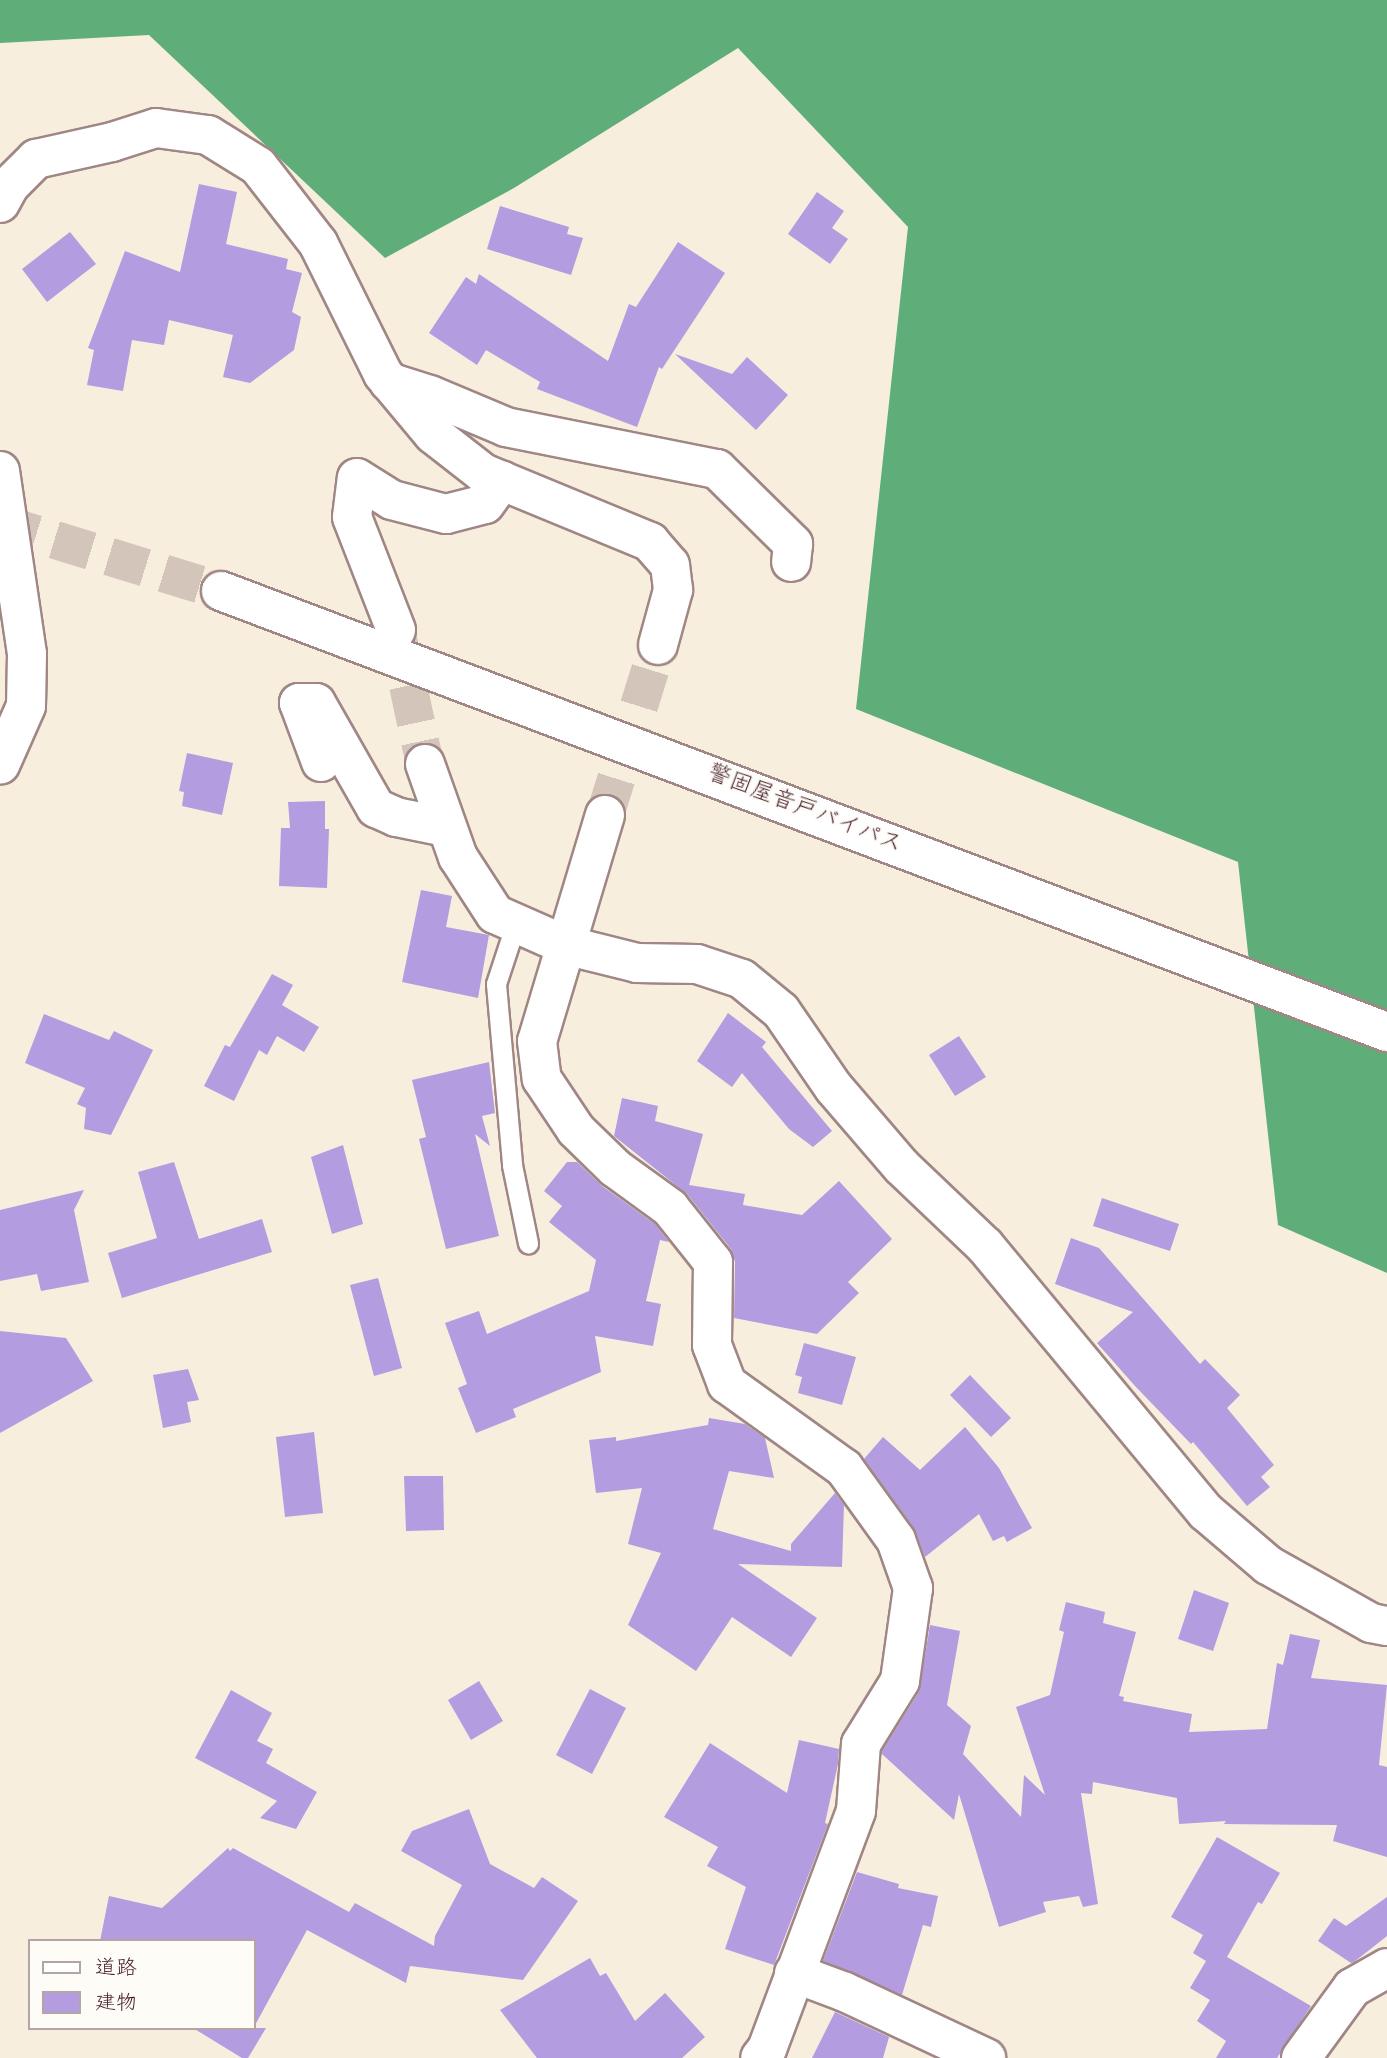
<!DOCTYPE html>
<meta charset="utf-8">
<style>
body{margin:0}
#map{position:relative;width:1387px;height:2058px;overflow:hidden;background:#f7eede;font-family:Dekko,"Klee One",sans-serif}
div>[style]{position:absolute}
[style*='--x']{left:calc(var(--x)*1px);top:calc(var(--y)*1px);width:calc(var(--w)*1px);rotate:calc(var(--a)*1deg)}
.forest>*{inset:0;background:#5fae7a}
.building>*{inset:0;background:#b39cdf}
.minor-tunnel>*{height:38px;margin-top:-19px;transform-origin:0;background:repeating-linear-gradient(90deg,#d4c5ba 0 38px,transparent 0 57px)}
.trunk-tunnel>*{height:38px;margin-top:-19px;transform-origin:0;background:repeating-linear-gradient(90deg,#d4c5ba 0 38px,transparent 0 57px)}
.roads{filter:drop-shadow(2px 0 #a08684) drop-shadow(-2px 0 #a08684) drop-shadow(0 2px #a08684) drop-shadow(0 -2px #a08684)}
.service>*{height:19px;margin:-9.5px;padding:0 9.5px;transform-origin:9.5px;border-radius:9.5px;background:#fff}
.minor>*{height:38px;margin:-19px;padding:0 19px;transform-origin:19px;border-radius:19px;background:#fff}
.trunk>*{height:38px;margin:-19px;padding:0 19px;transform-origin:19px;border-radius:19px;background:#fff}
span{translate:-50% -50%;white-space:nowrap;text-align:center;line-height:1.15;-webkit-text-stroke:5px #fdfcf7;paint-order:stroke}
.street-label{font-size:23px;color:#4a1f2b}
.legend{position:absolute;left:28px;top:1939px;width:228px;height:91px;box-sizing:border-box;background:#fdfcf7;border:2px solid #b5a4a5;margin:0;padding:9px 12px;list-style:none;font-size:21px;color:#4a1f2b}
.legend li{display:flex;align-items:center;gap:14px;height:35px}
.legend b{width:35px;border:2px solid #b5a4a5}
</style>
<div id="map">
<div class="forest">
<i style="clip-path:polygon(0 0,1387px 0,1387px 1273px,1278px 1225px,1238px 862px,856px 709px,908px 227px,738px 48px,514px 188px,385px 258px,149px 35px,0 43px)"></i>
</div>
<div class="building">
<i style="clip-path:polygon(199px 184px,237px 192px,226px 244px,288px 259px,286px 269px,302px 273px,292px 312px,301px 317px,294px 350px,250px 383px,223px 377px,233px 335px,169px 320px,164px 345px,132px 340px,123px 391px,87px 385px,94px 350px,88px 348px,125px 251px,180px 272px)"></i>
<i style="clip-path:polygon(817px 192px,844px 211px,832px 228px,848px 239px,830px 264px,788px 234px)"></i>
<i style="clip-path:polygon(500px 206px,569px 227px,567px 234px,583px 238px,571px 275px,487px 249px)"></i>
<i style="clip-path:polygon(70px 232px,96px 264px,47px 302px,22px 269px)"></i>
<i style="clip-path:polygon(678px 242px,725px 273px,662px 369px,659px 367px,637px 427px,537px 389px,540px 382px,486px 350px,477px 365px,429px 333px,466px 277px,476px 284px,479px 274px,608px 361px,629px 304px,636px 307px)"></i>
<i style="clip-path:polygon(675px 354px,732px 374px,747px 357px,788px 395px,756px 430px)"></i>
<i style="clip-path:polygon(187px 753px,233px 763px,222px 815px,182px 806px,184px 792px,179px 791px)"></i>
<i style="clip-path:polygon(325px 801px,325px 829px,329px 829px,327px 888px,279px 886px,281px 828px,290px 828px,288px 802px)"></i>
<i style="clip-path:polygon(421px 890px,452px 896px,446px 927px,489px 935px,478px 998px,402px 982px)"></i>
<i style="clip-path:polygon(272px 974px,293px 985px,282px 1005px,319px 1027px,304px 1052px,277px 1036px,267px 1055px,259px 1050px,234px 1101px,204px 1086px,225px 1045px,230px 1047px)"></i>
<i style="clip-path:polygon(728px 1013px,766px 1042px,762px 1047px,832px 1131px,813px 1147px,789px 1129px,742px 1073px,732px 1087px,697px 1061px)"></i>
<i style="clip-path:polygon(44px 1014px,109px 1040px,114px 1031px,153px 1050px,111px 1135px,84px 1129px,86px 1108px,77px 1104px,85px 1088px,25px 1063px)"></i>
<i style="clip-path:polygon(959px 1036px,986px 1077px,955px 1096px,929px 1055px)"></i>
<i style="clip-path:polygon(489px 1062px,495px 1113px,482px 1116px,490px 1146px,475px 1134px,499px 1236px,446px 1249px,419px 1139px,426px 1137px,412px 1080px)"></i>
<i style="clip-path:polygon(622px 1098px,658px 1106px,655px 1121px,703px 1134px,689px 1185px,745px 1194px,743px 1205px,802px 1215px,839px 1181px,892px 1239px,848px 1282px,859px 1293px,817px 1334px,734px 1318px,735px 1262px,731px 1249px,687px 1194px,614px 1136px)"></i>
<i style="clip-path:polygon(343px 1145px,363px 1224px,332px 1234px,311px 1157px)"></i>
<i style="clip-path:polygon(174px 1162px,199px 1239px,262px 1219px,272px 1252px,122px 1298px,108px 1253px,157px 1238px,138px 1172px)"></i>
<i style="clip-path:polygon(567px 1162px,577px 1162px,602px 1186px,655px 1224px,669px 1242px,660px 1240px,646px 1301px,661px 1304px,653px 1346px,595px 1336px,601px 1372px,513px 1409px,516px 1417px,476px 1433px,458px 1388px,467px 1384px,445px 1323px,479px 1311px,487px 1334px,589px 1291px,596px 1260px,549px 1222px,562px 1206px,544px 1191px)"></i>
<i style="clip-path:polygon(84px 1190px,74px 1210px,89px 1282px,41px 1291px,37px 1274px,0 1281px,0 1210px)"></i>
<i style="clip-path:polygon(1102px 1198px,1179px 1224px,1170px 1251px,1093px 1226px)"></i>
<i style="clip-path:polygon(1071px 1238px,1099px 1248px,1200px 1364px,1205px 1359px,1240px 1395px,1227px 1408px,1274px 1465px,1261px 1477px,1270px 1487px,1247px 1506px,1193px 1442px,1191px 1444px,1135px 1386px,1097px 1343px,1133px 1312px,1055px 1284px)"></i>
<i style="clip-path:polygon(378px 1278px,402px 1368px,374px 1376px,350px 1285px)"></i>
<i style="clip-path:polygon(0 1331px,66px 1338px,93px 1381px,0 1433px)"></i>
<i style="clip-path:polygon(804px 1343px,856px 1357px,842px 1405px,798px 1393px,802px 1377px,795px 1375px)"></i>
<i style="clip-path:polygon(188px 1369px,199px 1400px,187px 1402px,191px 1422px,163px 1428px,153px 1375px)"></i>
<i style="clip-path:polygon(970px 1375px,1011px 1418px,991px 1437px,950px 1395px)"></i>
<i style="clip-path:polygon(709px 1418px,745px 1424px,765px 1438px,774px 1478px,729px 1471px,713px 1529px,791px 1551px,791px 1544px,835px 1493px,844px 1505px,842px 1567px,738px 1564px,817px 1618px,791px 1657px,732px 1617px,696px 1671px,628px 1625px,661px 1553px,628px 1544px,642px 1488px,596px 1493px,589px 1440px,616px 1437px,616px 1441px,708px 1425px)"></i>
<i style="clip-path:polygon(965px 1427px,999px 1468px,1032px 1528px,1007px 1542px,1004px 1536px,993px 1541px,979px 1514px,925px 1557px,914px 1528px,864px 1459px,883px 1437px,920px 1470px)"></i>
<i style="clip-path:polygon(314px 1432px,323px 1513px,285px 1517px,276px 1437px)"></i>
<i style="clip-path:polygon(404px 1476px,443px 1476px,444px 1530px,406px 1531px)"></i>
<i style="clip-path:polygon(1194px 1590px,1229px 1603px,1213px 1651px,1178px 1639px)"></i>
<i style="clip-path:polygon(1066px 1602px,1105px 1612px,1103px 1623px,1136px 1632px,1119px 1696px,1124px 1697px,1123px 1701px,1192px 1714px,1189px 1732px,1267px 1729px,1277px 1663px,1283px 1665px,1290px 1634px,1320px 1640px,1311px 1678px,1387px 1685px,1379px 1765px,1387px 1767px,1387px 1857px,1333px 1841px,1337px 1825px,1224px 1824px,1226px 1821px,1179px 1824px,1177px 1798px,1093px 1782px,1092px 1794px,1081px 1793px,1098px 1904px,1083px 1907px,1079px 1896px,1043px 1902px,1046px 1912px,999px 1927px,959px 1794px,954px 1820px,882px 1754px,882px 1751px,919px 1692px,930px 1625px,960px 1631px,947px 1705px,971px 1726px,963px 1754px,1021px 1817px,1024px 1775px,1045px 1795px,1016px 1707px,1050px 1695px,1064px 1632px,1059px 1630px)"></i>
<i style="clip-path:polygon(479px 1681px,503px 1721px,471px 1740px,448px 1700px)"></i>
<i style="clip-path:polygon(590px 1689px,626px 1708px,592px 1774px,556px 1755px)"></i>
<i style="clip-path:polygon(231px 1690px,272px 1713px,257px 1741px,273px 1749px,266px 1763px,317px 1792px,296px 1829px,260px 1818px,277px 1801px,195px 1758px)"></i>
<i style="clip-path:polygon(799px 1740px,839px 1749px,838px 1764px,825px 1823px,828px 1824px,774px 1965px,725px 1949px,746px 1887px,707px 1866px,718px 1847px,664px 1817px,710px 1743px,787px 1793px)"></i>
<i style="clip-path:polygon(469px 1809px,490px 1864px,534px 1888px,542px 1877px,578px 1901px,523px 1980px,410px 1966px,406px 1983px,307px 1930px,254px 2027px,254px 1941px,100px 1941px,109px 1896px,162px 1908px,228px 1848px,230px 1851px,233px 1848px,349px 1912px,355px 1903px,434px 1946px,435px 1936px,462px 1885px,401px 1851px,412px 1831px)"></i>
<i style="clip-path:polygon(1217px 1837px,1280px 1873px,1262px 1904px,1258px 1902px,1227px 1957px,1311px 2006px,1277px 2058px,1216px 2058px,1226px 2041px,1197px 2021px,1210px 2000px,1190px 1988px,1206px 1961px,1193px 1953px,1203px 1935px,1171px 1917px)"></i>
<i style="clip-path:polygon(857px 1872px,899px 1884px,898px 1888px,938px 1896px,931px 1927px,923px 1925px,902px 1995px,823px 1961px)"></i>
<i style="clip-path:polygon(1387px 1897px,1387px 1936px,1354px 1962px,1351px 1963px,1318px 1941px,1334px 1918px,1346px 1926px)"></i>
<i style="clip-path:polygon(590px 1958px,600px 1976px,606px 1973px,635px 2021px,665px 1993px,705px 2037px,682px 2058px,537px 2058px,500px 2010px)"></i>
<i style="clip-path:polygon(835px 2012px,889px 2037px,883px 2058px,812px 2058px)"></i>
<i style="clip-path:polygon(193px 2028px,266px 2028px,248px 2058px,242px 2058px)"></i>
</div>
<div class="minor-tunnel">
<i style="--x:396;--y:630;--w:137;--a:77.8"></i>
<i style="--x:605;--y:815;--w:178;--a:-72.7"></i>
</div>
<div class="trunk-tunnel">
<i style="--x:0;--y:523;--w:231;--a:17.1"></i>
</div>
<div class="roads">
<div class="service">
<i style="--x:516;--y:923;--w:64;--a:108.2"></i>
<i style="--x:496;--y:984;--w:182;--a:84.9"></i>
<i style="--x:512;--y:1165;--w:80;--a:78.4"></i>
</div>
<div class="minor">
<i style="--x:0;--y:203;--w:21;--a:-61"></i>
<i style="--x:10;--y:185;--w:37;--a:-45"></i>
<i style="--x:36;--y:159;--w:78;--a:-12.6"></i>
<i style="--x:112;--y:142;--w:46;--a:-17.7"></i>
<i style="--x:156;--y:128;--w:52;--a:7.7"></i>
<i style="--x:208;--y:135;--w:59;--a:31.8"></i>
<i style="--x:258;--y:166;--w:98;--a:52.1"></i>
<i style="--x:318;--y:243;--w:146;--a:63.6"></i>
<i style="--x:383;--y:374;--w:78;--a:50.2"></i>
<i style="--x:433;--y:434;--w:63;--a:38"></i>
<i style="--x:483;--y:473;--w:181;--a:22.4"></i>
<i style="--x:650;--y:542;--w:30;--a:49"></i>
<i style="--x:670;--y:565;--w:25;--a:83"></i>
<i style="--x:673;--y:590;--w:57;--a:105.3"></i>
<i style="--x:389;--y:382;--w:43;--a:17.6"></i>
<i style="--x:430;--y:395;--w:82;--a:22.8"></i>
<i style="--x:506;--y:427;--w:215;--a:11.3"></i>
<i style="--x:717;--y:469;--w:107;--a:44.6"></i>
<i style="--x:793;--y:544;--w:18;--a:96"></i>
<i style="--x:0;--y:471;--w:185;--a:81.6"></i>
<i style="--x:27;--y:654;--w:52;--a:91.1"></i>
<i style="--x:26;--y:706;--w:64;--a:113.8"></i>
<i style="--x:396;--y:630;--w:121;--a:-111.3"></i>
<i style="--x:352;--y:517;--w:39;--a:-83"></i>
<i style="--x:357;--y:478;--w:41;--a:32.2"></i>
<i style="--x:392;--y:500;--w:56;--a:14.5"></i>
<i style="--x:446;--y:514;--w:40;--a:-14.4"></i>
<i style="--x:485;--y:504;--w:29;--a:-54"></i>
<i style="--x:321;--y:762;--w:63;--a:-110.4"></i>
<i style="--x:299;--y:703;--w:17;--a:0"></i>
<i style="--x:316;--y:703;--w:121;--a:60.3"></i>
<i style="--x:376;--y:808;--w:22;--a:24"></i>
<i style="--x:396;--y:817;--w:50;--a:11.5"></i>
<i style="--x:425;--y:764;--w:99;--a:70.5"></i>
<i style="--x:458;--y:857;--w:68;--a:57"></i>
<i style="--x:495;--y:914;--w:77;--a:23.9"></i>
<i style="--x:565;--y:945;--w:74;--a:14"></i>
<i style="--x:637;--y:963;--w:60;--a:1"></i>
<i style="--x:697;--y:964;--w:47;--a:18.4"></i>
<i style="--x:742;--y:979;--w:50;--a:39.4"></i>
<i style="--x:781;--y:1011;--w:93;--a:55.5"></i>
<i style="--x:834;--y:1088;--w:104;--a:49.3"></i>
<i style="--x:902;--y:1167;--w:115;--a:43.6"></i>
<i style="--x:985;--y:1246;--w:346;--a:50.3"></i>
<i style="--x:1206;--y:1512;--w:82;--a:40.5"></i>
<i style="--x:1268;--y:1565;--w:118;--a:29.4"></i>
<i style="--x:1371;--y:1623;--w:16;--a:11"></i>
<i style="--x:605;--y:815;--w:236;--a:106.7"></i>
<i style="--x:537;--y:1041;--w:38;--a:83"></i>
<i style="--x:542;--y:1079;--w:61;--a:56.3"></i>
<i style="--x:576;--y:1130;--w:54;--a:44.3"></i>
<i style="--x:615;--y:1168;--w:68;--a:36"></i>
<i style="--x:670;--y:1208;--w:69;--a:51.5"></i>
<i style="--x:713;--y:1262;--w:83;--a:90.7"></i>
<i style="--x:712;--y:1345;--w:42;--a:69"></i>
<i style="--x:727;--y:1384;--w:144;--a:35.7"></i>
<i style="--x:844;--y:1468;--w:89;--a:54.2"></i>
<i style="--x:896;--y:1540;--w:51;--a:70.5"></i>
<i style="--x:913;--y:1588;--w:94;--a:98"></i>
<i style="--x:900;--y:1681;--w:74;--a:121.8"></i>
<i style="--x:861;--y:1744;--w:67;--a:94.3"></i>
<i style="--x:856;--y:1811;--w:254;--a:110.5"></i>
<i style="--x:767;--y:2049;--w:11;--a:128"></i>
<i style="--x:794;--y:1973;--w:54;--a:20.4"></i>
<i style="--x:845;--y:1992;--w:156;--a:25.1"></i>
<i style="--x:1301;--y:2058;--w:87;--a:-53.9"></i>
<i style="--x:1352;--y:1988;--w:40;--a:-29.7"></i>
</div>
<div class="trunk">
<i style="--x:221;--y:591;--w:1247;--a:20.72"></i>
</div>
</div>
<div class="street-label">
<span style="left:804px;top:811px;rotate:21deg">警固屋音戸バイパス</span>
</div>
<ul class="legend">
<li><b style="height:9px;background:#fff"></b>道路</li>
<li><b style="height:19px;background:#b39cdf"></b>建物</li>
</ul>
</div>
